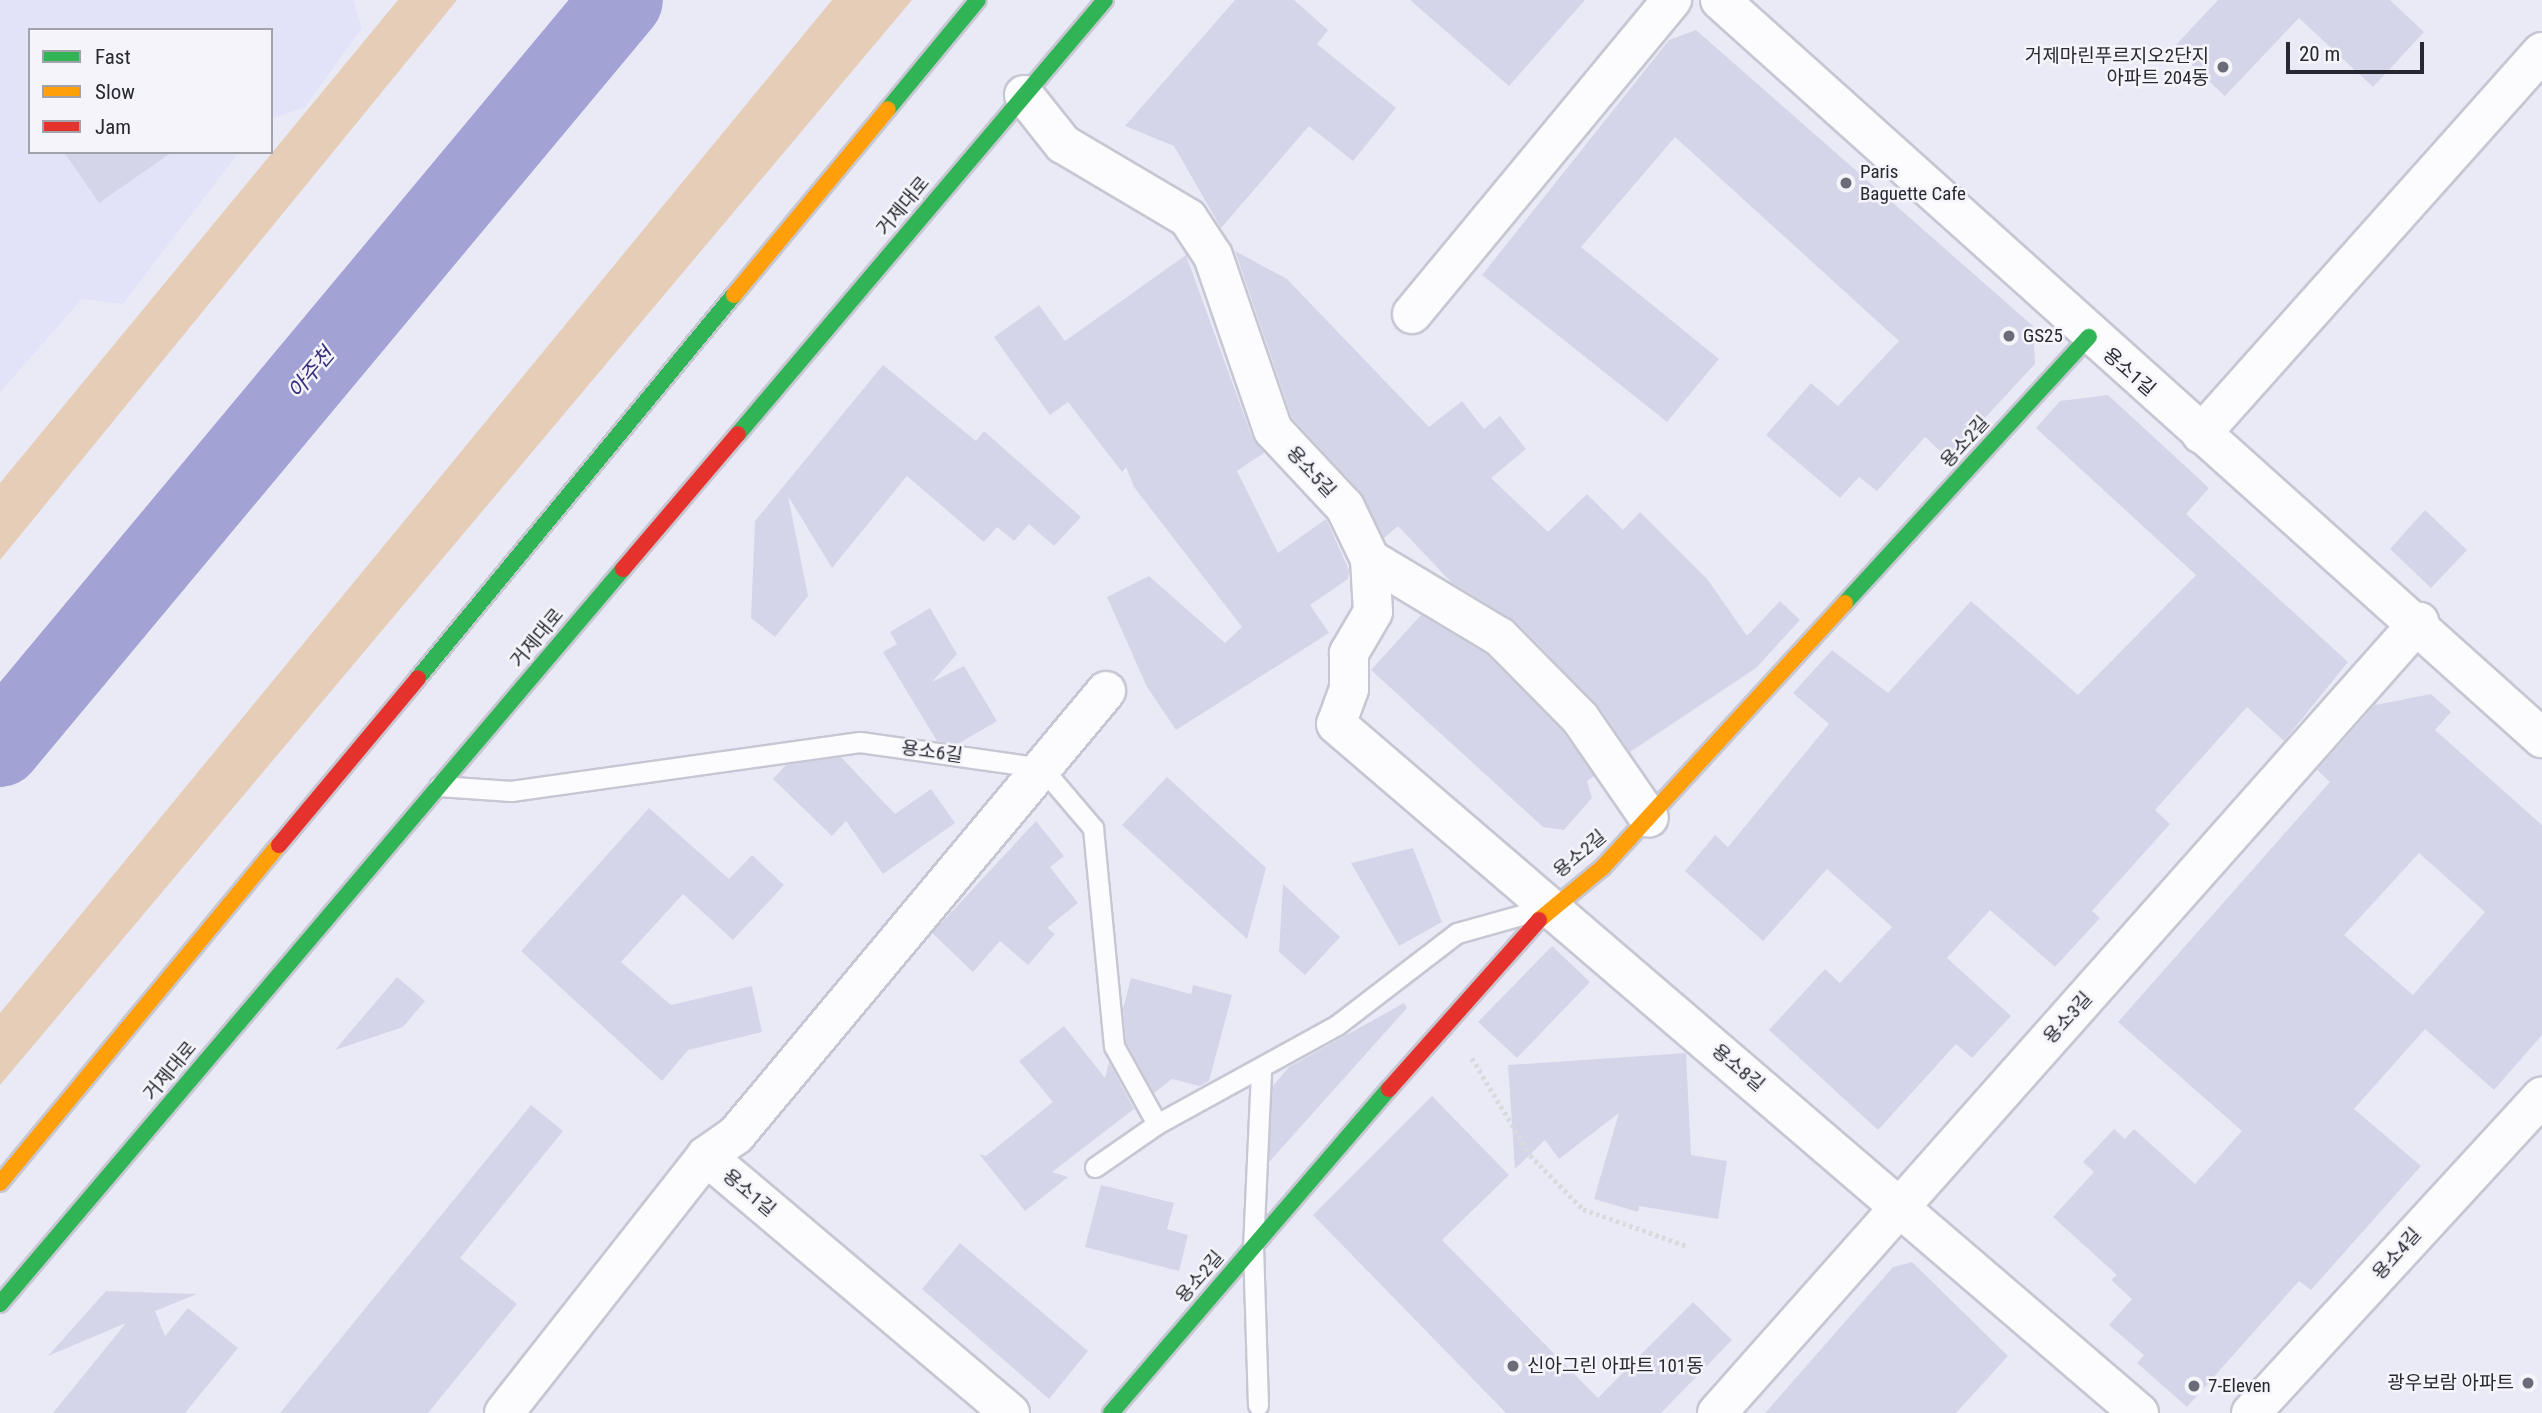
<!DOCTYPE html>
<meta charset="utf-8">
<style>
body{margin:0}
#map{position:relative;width:2542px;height:1413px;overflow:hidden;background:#eaeaf7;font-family:"Roboto Condensed","Noto Sans KR",sans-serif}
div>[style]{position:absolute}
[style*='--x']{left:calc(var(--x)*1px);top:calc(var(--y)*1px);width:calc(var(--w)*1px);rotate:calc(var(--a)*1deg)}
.built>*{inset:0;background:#e2e3f9}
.green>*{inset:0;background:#e6cdb7}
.river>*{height:82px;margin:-41px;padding:0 41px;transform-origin:41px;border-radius:41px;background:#a3a2d4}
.building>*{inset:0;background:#d5d5e9}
.path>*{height:4.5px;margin-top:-2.25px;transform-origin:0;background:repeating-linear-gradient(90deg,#d9d9de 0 3.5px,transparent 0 7px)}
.roads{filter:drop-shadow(2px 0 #c7c7d3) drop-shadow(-2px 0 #c7c7d3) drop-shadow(0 2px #c7c7d3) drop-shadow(0 -2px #c7c7d3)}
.lane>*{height:19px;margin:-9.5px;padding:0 9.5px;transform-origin:9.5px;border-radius:9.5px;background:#fcfcfe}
.street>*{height:38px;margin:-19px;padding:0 19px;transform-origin:19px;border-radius:19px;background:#fcfcfe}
.fast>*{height:16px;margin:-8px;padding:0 8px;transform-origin:8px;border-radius:8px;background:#30b455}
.slow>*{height:16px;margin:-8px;padding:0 8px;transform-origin:8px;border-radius:8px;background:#ff9f0a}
.jam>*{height:16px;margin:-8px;padding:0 8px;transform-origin:8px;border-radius:8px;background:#e5322d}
.dots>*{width:19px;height:19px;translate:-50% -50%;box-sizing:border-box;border:4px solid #f4f4fa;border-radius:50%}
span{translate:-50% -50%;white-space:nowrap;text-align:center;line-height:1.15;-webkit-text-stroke:5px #f4f4fa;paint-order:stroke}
.poi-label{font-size:19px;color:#282833}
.right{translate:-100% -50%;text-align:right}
.left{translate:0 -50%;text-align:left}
.street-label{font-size:19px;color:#282833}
.water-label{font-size:21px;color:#362c7a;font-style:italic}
.legend{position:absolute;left:28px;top:28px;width:245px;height:126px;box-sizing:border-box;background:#f4f4fa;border:2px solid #a2a2aa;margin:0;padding:9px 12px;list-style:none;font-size:21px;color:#282833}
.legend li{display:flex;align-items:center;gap:14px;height:35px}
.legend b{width:35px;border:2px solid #a2a2aa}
.scale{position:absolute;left:2286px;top:42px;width:138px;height:32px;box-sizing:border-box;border:4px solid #282833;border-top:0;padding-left:9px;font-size:21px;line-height:24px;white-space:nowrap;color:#282833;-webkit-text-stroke:5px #f4f4fa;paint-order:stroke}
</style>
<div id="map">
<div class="built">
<i style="clip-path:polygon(0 0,353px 0,362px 28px,305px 107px,271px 119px,271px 30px,30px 30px,30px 152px,239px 152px,123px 304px,82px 299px,0 392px)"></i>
</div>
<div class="green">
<i style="clip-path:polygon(398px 0,457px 0,0 560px,0 483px)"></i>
<i style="clip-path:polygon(832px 0,912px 0,0 1085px,0 1013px)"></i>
</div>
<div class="river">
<i style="--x:0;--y:746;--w:971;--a:-50.18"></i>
</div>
<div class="building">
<i style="clip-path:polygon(1235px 0,1294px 0,1328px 30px,1317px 44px,1396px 108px,1353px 161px,1309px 126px,1221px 228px,1174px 146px,1125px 126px)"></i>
<i style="clip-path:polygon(1410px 0,1585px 0,1509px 86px)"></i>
<i style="clip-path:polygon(2218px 0,2390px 0,2424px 32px,2373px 87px,2299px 18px,2225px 96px,2173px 48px)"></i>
<i style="clip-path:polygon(1696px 30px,2033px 326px,2035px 364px,1948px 458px,1925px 437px,1877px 491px,1859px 477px,1840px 498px,1766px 435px,1811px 383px,1838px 406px,1899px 341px,1675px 137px,1581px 247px,1719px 359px,1667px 422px,1482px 275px,1669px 40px)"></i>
<i style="clip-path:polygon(64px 152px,172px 152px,99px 203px)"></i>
<i style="clip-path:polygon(1235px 251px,1287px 279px,1429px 427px,1462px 401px,1484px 429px,1500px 416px,1526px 449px,1491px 478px,1548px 532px,1587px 494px,1623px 530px,1640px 512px,1708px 580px,1747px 636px,1780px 601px,1800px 620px,1756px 668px,1630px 752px,1596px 703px,1515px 621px,1451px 582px,1398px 526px,1384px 538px,1361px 492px,1292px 418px)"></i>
<i style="clip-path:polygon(1186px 255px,1252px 437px,1264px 453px,1237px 471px,1278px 553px,1326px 519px,1349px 570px,1348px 579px,1310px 605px,1329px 633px,1176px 730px,1147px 687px,1107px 597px,1149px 576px,1225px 643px,1242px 627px,1134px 487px,1126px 467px,1122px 472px,1068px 402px,1050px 415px,994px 337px,1039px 305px,1065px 341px)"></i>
<i style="clip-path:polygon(883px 365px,976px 441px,984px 431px,1081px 517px,1054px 546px,1029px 524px,1014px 541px,997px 527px,984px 542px,907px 476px,832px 568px,788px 496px,808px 596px,775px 637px,751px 618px,755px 521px)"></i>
<i style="clip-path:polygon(2108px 395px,2209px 488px,2186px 514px,2348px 662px,2284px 741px,2247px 707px,2155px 810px,2170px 824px,2092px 911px,2100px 918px,2055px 967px,1990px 910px,1947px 958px,2011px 1016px,1972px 1058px,1956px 1044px,1878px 1130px,1769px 1030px,1825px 969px,1840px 983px,1892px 927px,1827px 869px,1763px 941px,1685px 871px,1715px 835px,1728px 847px,1829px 724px,1793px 693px,1832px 650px,1888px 693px,1971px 601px,2078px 695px,2196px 575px,2036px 428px,2060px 401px)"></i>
<i style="clip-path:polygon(2425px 510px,2467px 550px,2431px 588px,2390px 549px)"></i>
<i style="clip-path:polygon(930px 608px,957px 654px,932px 682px,964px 666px,997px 721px,958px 744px,937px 741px,883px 652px,897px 644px,890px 632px)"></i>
<i style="clip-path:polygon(1421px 615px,1486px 654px,1563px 732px,1594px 776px,1587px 781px,1592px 798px,1564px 830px,1543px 827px,1371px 670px)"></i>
<i style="clip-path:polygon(evenodd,2431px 694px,2451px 712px,2435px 730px,2542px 825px,2542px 1035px,2494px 1090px,2425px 1029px,2354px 1109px,2421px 1166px,2311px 1290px,2299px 1281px,2187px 1407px,2137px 1363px,2144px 1355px,2109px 1325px,2132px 1299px,2111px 1280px,2117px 1275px,2053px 1217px,2094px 1172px,2083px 1162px,2114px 1129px,2125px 1139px,2134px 1129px,2195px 1184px,2242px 1131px,2118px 1022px,2330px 782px,2317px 770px,2375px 705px,2431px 694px,2419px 853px,2485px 912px,2413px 995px,2344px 935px,2419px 853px)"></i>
<i style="clip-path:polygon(841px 757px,895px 814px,931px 789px,955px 823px,883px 874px,846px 821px,832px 836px,773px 779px,786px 765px)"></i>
<i style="clip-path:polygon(1167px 777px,1266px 868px,1247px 939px,1122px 825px)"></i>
<i style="clip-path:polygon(649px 808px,729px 879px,752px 855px,784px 885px,733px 940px,683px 894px,621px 962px,671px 1005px,752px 986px,762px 1032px,688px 1050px,662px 1081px,521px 951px)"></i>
<i style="clip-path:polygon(1036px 821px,1064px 856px,1050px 867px,1078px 903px,1047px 928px,1055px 934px,1028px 965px,1000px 941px,973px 972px,932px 933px)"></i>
<i style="clip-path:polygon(1413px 848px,1442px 922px,1399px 946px,1351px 863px)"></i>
<i style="clip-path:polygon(1283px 884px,1340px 937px,1305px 975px,1279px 952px)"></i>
<i style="clip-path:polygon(1552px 946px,1590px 982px,1517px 1058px,1478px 1022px)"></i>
<i style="clip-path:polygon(397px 977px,425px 1001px,403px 1027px,335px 1050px)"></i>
<i style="clip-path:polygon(1131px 978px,1191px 994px,1193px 985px,1232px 995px,1209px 1081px,1200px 1086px,1172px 1079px,1154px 1093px,1126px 1042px,1123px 1009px)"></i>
<i style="clip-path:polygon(1404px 1003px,1407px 1008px,1269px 1162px,1272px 1087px,1289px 1067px)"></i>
<i style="clip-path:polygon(1064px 1026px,1105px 1078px,1109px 1062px,1134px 1109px,1052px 1172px,1068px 1177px,1025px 1211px,979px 1154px,986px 1156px,1053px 1102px,1019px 1061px)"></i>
<i style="clip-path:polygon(1686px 1053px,1691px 1155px,1727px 1161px,1718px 1219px,1639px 1206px,1638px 1212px,1594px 1199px,1619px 1113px,1559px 1159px,1545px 1140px,1515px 1169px,1508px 1065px)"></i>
<i style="clip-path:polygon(1432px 1096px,1509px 1175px,1442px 1240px,1598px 1398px,1693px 1302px,1732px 1340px,1661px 1413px,1506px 1413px,1313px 1215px)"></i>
<i style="clip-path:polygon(531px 1105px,563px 1131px,460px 1258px,517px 1304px,428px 1413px,280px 1413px)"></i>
<i style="clip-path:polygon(1101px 1185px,1174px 1203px,1167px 1229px,1188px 1235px,1179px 1271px,1085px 1247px)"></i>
<i style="clip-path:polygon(960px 1243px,1088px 1351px,1049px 1399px,922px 1289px)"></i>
<i style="clip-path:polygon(1912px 1262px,2008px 1356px,1956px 1413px,1765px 1413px,1893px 1267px)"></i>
<i style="clip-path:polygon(106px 1291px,197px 1294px,155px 1311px,165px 1336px,188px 1308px,238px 1348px,185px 1413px,53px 1413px,126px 1323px,48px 1356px)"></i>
</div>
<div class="path">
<i style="--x:1472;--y:1058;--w:113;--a:59.1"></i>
<i style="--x:1530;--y:1155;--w:76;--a:45.5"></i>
<i style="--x:1583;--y:1209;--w:110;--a:19.6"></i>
</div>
<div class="roads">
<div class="lane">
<i style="--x:439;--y:786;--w:72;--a:4"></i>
<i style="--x:511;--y:791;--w:352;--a:-8"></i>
<i style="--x:860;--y:742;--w:184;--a:8.1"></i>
<i style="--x:1042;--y:768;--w:79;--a:49.6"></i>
<i style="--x:1093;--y:828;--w:219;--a:84.5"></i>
<i style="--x:1114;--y:1046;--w:89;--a:61.1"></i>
<i style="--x:1095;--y:1167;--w:75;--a:-34.7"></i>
<i style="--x:1157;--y:1124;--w:205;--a:-28.8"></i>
<i style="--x:1337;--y:1025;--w:151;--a:-37.5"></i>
<i style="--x:1457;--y:933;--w:82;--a:-15.6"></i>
<i style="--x:1258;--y:1405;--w:157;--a:-91.8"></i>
<i style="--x:1253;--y:1248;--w:179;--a:-87.4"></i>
</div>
<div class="street">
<i style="--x:1720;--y:0;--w:1105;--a:41.92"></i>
<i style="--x:1024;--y:95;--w:63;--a:51.5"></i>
<i style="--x:1063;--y:144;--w:145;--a:30.6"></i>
<i style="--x:1188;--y:218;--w:45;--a:56.7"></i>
<i style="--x:1213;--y:256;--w:184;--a:71"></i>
<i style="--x:1273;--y:430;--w:105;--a:46.9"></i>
<i style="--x:1345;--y:507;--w:58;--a:64.3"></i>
<i style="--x:1370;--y:559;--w:152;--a:31"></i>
<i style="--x:1500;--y:637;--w:114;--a:45.4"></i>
<i style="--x:1580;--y:718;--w:121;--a:55.4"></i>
<i style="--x:1412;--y:314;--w:408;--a:-50.4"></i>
<i style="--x:2201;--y:434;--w:512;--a:-48.25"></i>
<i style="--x:1370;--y:559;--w:53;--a:86.8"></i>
<i style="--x:1373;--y:612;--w:48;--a:120.3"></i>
<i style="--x:1349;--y:653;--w:36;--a:90"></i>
<i style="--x:1349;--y:689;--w:37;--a:110"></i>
<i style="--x:1336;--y:724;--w:1058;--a:40.63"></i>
<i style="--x:706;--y:1156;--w:37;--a:-35"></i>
<i style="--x:736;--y:1135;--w:578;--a:-50.19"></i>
<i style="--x:504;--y:1413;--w:327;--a:-51.8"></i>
<i style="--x:706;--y:1156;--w:398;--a:40.2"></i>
<i style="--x:1717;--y:1413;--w:1058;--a:-48.41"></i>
<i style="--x:2251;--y:1413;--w:430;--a:-47.4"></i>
</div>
<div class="fast">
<i style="--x:888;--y:109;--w:141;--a:-50.5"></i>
<i style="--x:738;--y:434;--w:568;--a:-49.78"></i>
<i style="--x:1845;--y:603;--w:361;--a:-47.5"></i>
<i style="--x:418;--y:678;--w:497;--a:-50.5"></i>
<i style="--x:0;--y:1304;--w:964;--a:-49.71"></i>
<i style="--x:1111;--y:1413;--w:427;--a:-49.4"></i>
</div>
<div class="slow">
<i style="--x:734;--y:295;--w:241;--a:-50.4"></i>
<i style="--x:1539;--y:920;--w:83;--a:-39.6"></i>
<i style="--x:1603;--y:867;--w:358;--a:-47.5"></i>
<i style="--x:0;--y:1183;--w:438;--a:-50.5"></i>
</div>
<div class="jam">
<i style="--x:623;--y:569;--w:177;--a:-49.6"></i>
<i style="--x:279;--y:845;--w:217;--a:-50.2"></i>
<i style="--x:1389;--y:1089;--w:226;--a:-48.4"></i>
</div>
</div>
<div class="dots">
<i style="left:2223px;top:67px;background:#6c6c78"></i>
<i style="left:1846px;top:183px;background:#6c6c78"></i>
<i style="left:2009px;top:336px;background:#6c6c78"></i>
<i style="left:1513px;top:1366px;background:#6c6c78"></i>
<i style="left:2528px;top:1383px;background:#6c6c78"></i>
<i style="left:2194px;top:1386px;background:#6c6c78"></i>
</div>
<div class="poi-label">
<span class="right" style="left:2209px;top:67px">거제마린푸르지오2단지<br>아파트 204동</span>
<span class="left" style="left:1860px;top:183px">Paris<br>Baguette Cafe</span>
<span class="left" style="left:2023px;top:336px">GS25</span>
<span class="left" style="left:1527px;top:1366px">신아그린 아파트 101동</span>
<span class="right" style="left:2514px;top:1383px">광우보람 아파트</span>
<span class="left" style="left:2208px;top:1386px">7-Eleven</span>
</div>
<div class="street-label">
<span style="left:903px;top:206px;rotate:-50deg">거제대로</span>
<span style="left:2129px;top:372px;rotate:41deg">용소1길</span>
<span style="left:1965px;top:442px;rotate:-48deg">용소2길</span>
<span style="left:1311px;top:472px;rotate:47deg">용소5길</span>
<span style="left:537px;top:638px;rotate:-50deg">거제대로</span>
<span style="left:932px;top:752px;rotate:8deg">용소6길</span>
<span style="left:1580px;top:854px;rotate:-40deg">용소2길</span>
<span style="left:2068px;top:1018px;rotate:-48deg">용소3길</span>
<span style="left:1738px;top:1068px;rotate:40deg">용소8길</span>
<span style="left:170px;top:1071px;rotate:-50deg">거제대로</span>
<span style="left:749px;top:1193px;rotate:40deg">용소1길</span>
<span style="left:2397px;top:1254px;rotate:-48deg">용소4길</span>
<span style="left:1200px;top:1277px;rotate:-49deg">용소2길</span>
</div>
<div class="water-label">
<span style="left:311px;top:373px;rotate:-50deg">아주천</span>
</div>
<ul class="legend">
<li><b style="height:9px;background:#30b455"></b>Fast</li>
<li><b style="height:9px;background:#ff9f0a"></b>Slow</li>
<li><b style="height:9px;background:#e5322d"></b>Jam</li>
</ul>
<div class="scale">20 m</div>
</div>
